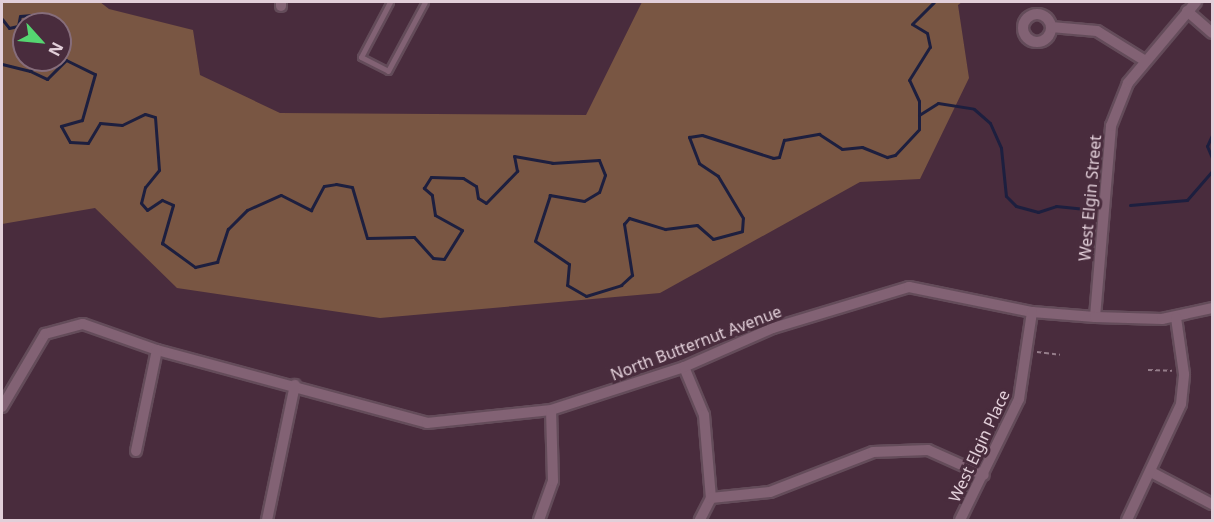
<!DOCTYPE html>
<style>
body{margin:0}
#map{position:relative;width:1214px;height:522px;overflow:hidden;background:#492c3d;font-family:"Noto Sans",sans-serif}
div>[style]{position:absolute}
[style*='--x']{left:calc(var(--x)*1px);top:calc(var(--y)*1px);width:calc(var(--w)*1px);rotate:calc(var(--a)*1deg)}
.green>*{inset:0;background:#795643}
.stream>*{height:3px;margin:-1.5px;padding:0 1.5px;transform-origin:1.5px;border-radius:1.5px;background:#1d1f3f}
.path>*{height:2px;margin-top:-1px;transform-origin:0;background:repeating-linear-gradient(90deg,#957d8a 0 4.5px,transparent 0 7.5px)}
.roads{filter:drop-shadow(2px 0 #644c5a) drop-shadow(-2px 0 #644c5a) drop-shadow(0 2px #644c5a) drop-shadow(0 -2px #644c5a)}
.service>*{height:5px;margin:-2.5px;padding:0 2.5px;transform-origin:2.5px;border-radius:2.5px;background:#826274}
.minor>*{height:10px;margin:-5px;padding:0 5px;transform-origin:5px;border-radius:5px;background:#826274}
.minor>.ring{margin:-5px;padding:0;box-sizing:content-box;background:none;border:10px solid #826274;border-radius:50%}
span{translate:-50% -50%;white-space:nowrap;text-align:center;line-height:1.15;-webkit-text-stroke:6px #492c3d;paint-order:stroke}
.street-label{font-size:16px;color:#e2cfd9}
.frame{position:absolute;inset:0;border:3px solid #e2cfd9;pointer-events:none}
.north{position:absolute;left:12px;top:12px;width:60px;height:60px;box-sizing:border-box;background:#492c3d;border:2px solid #866d7b;border-radius:50%;rotate:117deg;font-size:16px;font-weight:700;line-height:24px;text-align:center;color:#e2cfd9}
.north::after{content:'';display:block;margin:auto;width:21px;height:27px;background:#55d671;clip-path:polygon(50% 0,100% 100%,50% 72%,0 100%)}
</style>
<div id="map">
<div class="green">
<i style="clip-path:polygon(evenodd,2px 2px,100px 2px,109px 9px,193px 30px,200px 75px,280px 113px,586px 115px,642px 2px,962px 2px,958px 5px,969px 78px,920px 179px,860px 182px,660px 293px,380px 318px,177px 288px,95px 208px,2px 224px,2px 2px,24px 24px,60px 24px,60px 60px,24px 60px,24px 24px)"></i>
</div>
<div class="stream">
<i style="--x:2;--y:19;--w:11;--a:52"></i>
<i style="--x:9;--y:28;--w:9;--a:-13"></i>
<i style="--x:18;--y:26;--w:10;--a:-79"></i>
<i style="--x:20;--y:16;--w:12;--a:-5"></i>
<i style="--x:32;--y:15;--w:14;--a:39"></i>
<i style="--x:60;--y:33;--w:10;--a:45"></i>
<i style="--x:67;--y:40;--w:11;--a:131"></i>
<i style="--x:2;--y:64;--w:29;--a:14"></i>
<i style="--x:30;--y:71;--w:16;--a:-45"></i>
<i style="--x:30;--y:71;--w:19;--a:25"></i>
<i style="--x:47;--y:79;--w:27;--a:-45"></i>
<i style="--x:66;--y:60;--w:32;--a:26"></i>
<i style="--x:95;--y:74;--w:48;--a:105.8"></i>
<i style="--x:82;--y:120;--w:22;--a:164"></i>
<i style="--x:61;--y:126;--w:18;--a:61"></i>
<i style="--x:70;--y:142;--w:18;--a:3"></i>
<i style="--x:88;--y:143;--w:23;--a:-59"></i>
<i style="--x:100;--y:123;--w:22;--a:5"></i>
<i style="--x:122;--y:125;--w:25;--a:-26"></i>
<i style="--x:145;--y:114;--w:10;--a:17"></i>
<i style="--x:155;--y:117;--w:53;--a:85.7"></i>
<i style="--x:159;--y:170;--w:22;--a:129"></i>
<i style="--x:145;--y:187;--w:16;--a:104"></i>
<i style="--x:141;--y:203;--w:9;--a:49"></i>
<i style="--x:147;--y:210;--w:18;--a:-34"></i>
<i style="--x:162;--y:200;--w:12;--a:24"></i>
<i style="--x:173;--y:205;--w:40;--a:106"></i>
<i style="--x:162;--y:243;--w:41;--a:36"></i>
<i style="--x:195;--y:267;--w:23;--a:-13"></i>
<i style="--x:217;--y:262;--w:35;--a:-72"></i>
<i style="--x:228;--y:229;--w:27;--a:-45"></i>
<i style="--x:247;--y:210;--w:37;--a:-24"></i>
<i style="--x:281;--y:195;--w:34;--a:27"></i>
<i style="--x:311;--y:210;--w:27;--a:-62"></i>
<i style="--x:324;--y:186;--w:12;--a:-9"></i>
<i style="--x:336;--y:184;--w:16;--a:11"></i>
<i style="--x:352;--y:187;--w:53;--a:73.6"></i>
<i style="--x:367;--y:238;--w:47;--a:-1.2"></i>
<i style="--x:414;--y:237;--w:28;--a:48"></i>
<i style="--x:433;--y:258;--w:11;--a:5"></i>
<i style="--x:444;--y:259;--w:34;--a:-58"></i>
<i style="--x:462;--y:230;--w:31;--a:-151"></i>
<i style="--x:435;--y:215;--w:20;--a:-99"></i>
<i style="--x:432;--y:195;--w:11;--a:-139"></i>
<i style="--x:424;--y:188;--w:13;--a:-58"></i>
<i style="--x:431;--y:177;--w:32;--a:2"></i>
<i style="--x:463;--y:178;--w:15;--a:32"></i>
<i style="--x:476;--y:186;--w:12;--a:81"></i>
<i style="--x:478;--y:198;--w:9;--a:32"></i>
<i style="--x:486;--y:203;--w:45;--a:-45.9"></i>
<i style="--x:517;--y:171;--w:15;--a:-101"></i>
<i style="--x:514;--y:156;--w:39;--a:10"></i>
<i style="--x:552;--y:163;--w:47;--a:-3.7"></i>
<i style="--x:599;--y:160;--w:16;--a:68"></i>
<i style="--x:605;--y:175;--w:18;--a:109"></i>
<i style="--x:599;--y:192;--w:17;--a:149"></i>
<i style="--x:584;--y:201;--w:35;--a:-170"></i>
<i style="--x:550;--y:195;--w:48;--a:108.1"></i>
<i style="--x:535;--y:241;--w:41;--a:34.1"></i>
<i style="--x:569;--y:264;--w:21;--a:95"></i>
<i style="--x:567;--y:285;--w:22;--a:30"></i>
<i style="--x:586;--y:296;--w:37;--a:-17"></i>
<i style="--x:621;--y:285;--w:15;--a:-42"></i>
<i style="--x:632;--y:275;--w:52;--a:-98.9"></i>
<i style="--x:624;--y:224;--w:8;--a:-50"></i>
<i style="--x:629;--y:218;--w:38;--a:17"></i>
<i style="--x:665;--y:229;--w:32;--a:-7"></i>
<i style="--x:697;--y:225;--w:21;--a:41"></i>
<i style="--x:713;--y:239;--w:30;--a:-15"></i>
<i style="--x:742;--y:231;--w:13;--a:-86"></i>
<i style="--x:743;--y:218;--w:49;--a:-120.8"></i>
<i style="--x:718;--y:176;--w:23;--a:-146"></i>
<i style="--x:699;--y:163;--w:28;--a:-111"></i>
<i style="--x:689;--y:137;--w:13;--a:-9"></i>
<i style="--x:702;--y:135;--w:75;--a:17.9"></i>
<i style="--x:773;--y:158;--w:6;--a:-9"></i>
<i style="--x:779;--y:157;--w:18;--a:-74"></i>
<i style="--x:784;--y:140;--w:36;--a:-10"></i>
<i style="--x:819;--y:134;--w:27;--a:33"></i>
<i style="--x:842;--y:149;--w:20;--a:-6"></i>
<i style="--x:862;--y:147;--w:27;--a:22"></i>
<i style="--x:887;--y:157;--w:8;--a:-14"></i>
<i style="--x:895;--y:155;--w:35;--a:-47"></i>
<i style="--x:919;--y:129;--w:28;--a:-90"></i>
<i style="--x:919;--y:101;--w:23;--a:-115"></i>
<i style="--x:909;--y:80;--w:39;--a:-58"></i>
<i style="--x:930;--y:47;--w:14;--a:-102"></i>
<i style="--x:927;--y:33;--w:17;--a:-149"></i>
<i style="--x:912;--y:24;--w:31;--a:-45"></i>
<i style="--x:919;--y:115;--w:22;--a:-32"></i>
<i style="--x:938;--y:103;--w:36;--a:9"></i>
<i style="--x:974;--y:109;--w:21;--a:41"></i>
<i style="--x:990;--y:123;--w:27;--a:66"></i>
<i style="--x:1001;--y:148;--w:48;--a:84.1"></i>
<i style="--x:1006;--y:196;--w:14;--a:45"></i>
<i style="--x:1016;--y:206;--w:23;--a:15"></i>
<i style="--x:1038;--y:212;--w:19;--a:-18"></i>
<i style="--x:1056;--y:206;--w:27;--a:6"></i>
<i style="--x:1212;--y:135;--w:12;--a:114"></i>
<i style="--x:1207;--y:146;--w:13;--a:67"></i>
<i style="--x:1130;--y:205;--w:57;--a:-5"></i>
<i style="--x:1187;--y:200;--w:38;--a:-49"></i>
</div>
<div class="path">
<i style="--x:1037;--y:352;--w:23;--a:7"></i>
<i style="--x:1148;--y:370;--w:24;--a:2"></i>
</div>
<div class="roads">
<div class="service">
<i style="--x:390;--y:2;--w:62;--a:117.8"></i>
<i style="--x:361;--y:57;--w:30;--a:27"></i>
<i style="--x:388;--y:71;--w:78;--a:-61.8"></i>
</div>
<div class="minor">
<i style="--x:281;--y:2;--w:4;--a:90"></i>
<i style="--x:1187;--y:11;--w:33;--a:41"></i>
<i class="ring" style="left:1023px;top:14px;width:18px;height:18px"></i>
<i style="--x:1051;--y:27;--w:46;--a:5"></i>
<i style="--x:1097;--y:31;--w:55;--a:31.7"></i>
<i style="--x:1095;--y:317;--w:192;--a:-85.2"></i>
<i style="--x:1111;--y:126;--w:46;--a:-68.4"></i>
<i style="--x:1128;--y:83;--w:106;--a:-50"></i>
<i style="--x:684;--y:367;--w:52;--a:67.4"></i>
<i style="--x:704;--y:415;--w:83;--a:85.2"></i>
<i style="--x:711;--y:498;--w:25;--a:117"></i>
<i style="--x:2;--y:407;--w:85;--a:-59.5"></i>
<i style="--x:45;--y:334;--w:39;--a:-15"></i>
<i style="--x:83;--y:324;--w:78;--a:19.4"></i>
<i style="--x:157;--y:350;--w:280;--a:15.1"></i>
<i style="--x:427;--y:423;--w:125;--a:-6"></i>
<i style="--x:551;--y:410;--w:140;--a:-17.9"></i>
<i style="--x:684;--y:367;--w:97;--a:-23.7"></i>
<i style="--x:773;--y:328;--w:142;--a:-16.8"></i>
<i style="--x:909;--y:287;--w:126;--a:11.5"></i>
<i style="--x:1032;--y:312;--w:63;--a:4.5"></i>
<i style="--x:1095;--y:317;--w:67;--a:1.7"></i>
<i style="--x:1162;--y:319;--w:51;--a:-12.4"></i>
<i style="--x:136;--y:451;--w:103;--a:-78.3"></i>
<i style="--x:1151;--y:472;--w:69;--a:27.7"></i>
<i style="--x:711;--y:498;--w:59;--a:-5.8"></i>
<i style="--x:770;--y:492;--w:110;--a:-21.2"></i>
<i style="--x:873;--y:452;--w:55;--a:-2.1"></i>
<i style="--x:928;--y:450;--w:61;--a:24.1"></i>
<i style="--x:267;--y:520;--w:138;--a:-78.3"></i>
<i style="--x:539;--y:520;--w:41;--a:-70.3"></i>
<i style="--x:553;--y:481;--w:71;--a:-91.6"></i>
<i style="--x:960;--y:520;--w:135;--a:-64"></i>
<i style="--x:1019;--y:399;--w:88;--a:-81.5"></i>
<i style="--x:1127;--y:520;--w:128;--a:-65"></i>
<i style="--x:1181;--y:404;--w:30;--a:-84"></i>
<i style="--x:1184;--y:374;--w:57;--a:-98.1"></i>
</div>
</div>
<div class="street-label">
<span style="left:1090px;top:198px;rotate:-85deg">West Elgin Street</span>
<span style="left:696px;top:343px;rotate:-21deg">North Butternut Avenue</span>
<span style="left:979px;top:446px;rotate:-65deg">West Elgin Place</span>
</div>
<div class="frame"></div>
<div class="north">N</div>
</div>
